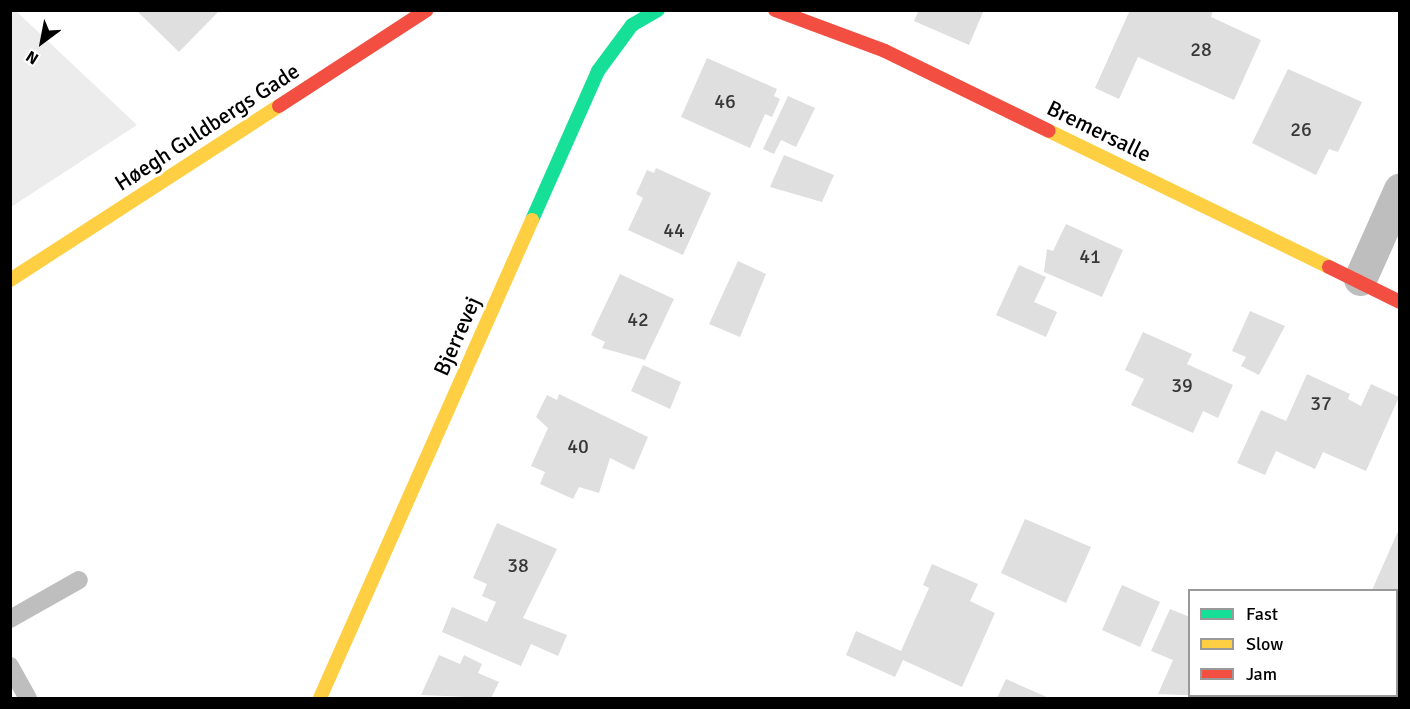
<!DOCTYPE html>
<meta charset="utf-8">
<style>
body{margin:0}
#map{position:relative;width:1410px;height:709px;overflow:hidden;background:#fff;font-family:Signika,sans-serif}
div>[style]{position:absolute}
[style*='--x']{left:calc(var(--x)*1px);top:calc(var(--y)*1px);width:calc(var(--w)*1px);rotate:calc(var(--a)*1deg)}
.green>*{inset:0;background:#ececec}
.building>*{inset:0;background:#dfdfdf}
.lane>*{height:18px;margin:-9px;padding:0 9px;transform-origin:9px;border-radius:9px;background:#bebebe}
.street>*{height:33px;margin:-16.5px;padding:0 16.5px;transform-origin:16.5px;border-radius:16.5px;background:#bebebe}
.fast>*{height:14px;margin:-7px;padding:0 7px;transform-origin:7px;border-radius:7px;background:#16e098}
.slow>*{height:14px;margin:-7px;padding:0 7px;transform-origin:7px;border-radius:7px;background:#ffcf43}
.jam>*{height:14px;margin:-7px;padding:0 7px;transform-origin:7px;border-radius:7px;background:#f24e42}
span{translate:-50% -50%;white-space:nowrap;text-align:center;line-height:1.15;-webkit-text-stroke:6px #fff;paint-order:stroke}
.number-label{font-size:20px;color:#383838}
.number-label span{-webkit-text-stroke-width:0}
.street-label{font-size:22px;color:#000}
.frame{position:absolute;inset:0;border:12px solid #000;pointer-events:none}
.legend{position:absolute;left:1188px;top:589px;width:210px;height:108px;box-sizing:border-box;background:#fff;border:2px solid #999;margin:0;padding:8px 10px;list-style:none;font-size:18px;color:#000}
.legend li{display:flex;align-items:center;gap:12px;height:30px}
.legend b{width:30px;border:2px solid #999}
.north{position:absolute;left:12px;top:12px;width:60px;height:60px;-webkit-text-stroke:4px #fff;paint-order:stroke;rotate:212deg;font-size:16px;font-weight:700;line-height:24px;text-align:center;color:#000}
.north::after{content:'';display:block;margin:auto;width:21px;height:27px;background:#000;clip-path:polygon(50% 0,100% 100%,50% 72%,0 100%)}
</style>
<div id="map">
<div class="green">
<i style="clip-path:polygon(16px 11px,137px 125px,11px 207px,10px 11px)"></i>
</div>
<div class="building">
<i style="clip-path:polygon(136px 10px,220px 10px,179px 52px)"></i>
<i style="clip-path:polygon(919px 10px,984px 10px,969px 45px,914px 21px)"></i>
<i style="clip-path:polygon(1130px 10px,1213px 10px,1211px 17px,1261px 40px,1234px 100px,1138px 57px,1119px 99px,1095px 88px)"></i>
<i style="clip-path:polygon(707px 58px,777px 89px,774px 96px,780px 99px,772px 117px,765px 114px,750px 148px,681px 117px)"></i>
<i style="clip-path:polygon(1288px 69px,1362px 102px,1338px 152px,1329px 149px,1316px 175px,1252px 143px)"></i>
<i style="clip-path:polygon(788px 96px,815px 108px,796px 147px,781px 140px,774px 154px,763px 149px)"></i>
<i style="clip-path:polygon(784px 155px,834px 175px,822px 202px,770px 187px)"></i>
<i style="clip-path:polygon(656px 168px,711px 193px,683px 255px,628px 230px,643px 198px,636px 194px,647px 170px,654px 173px)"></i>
<i style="clip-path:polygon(1066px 224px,1123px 250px,1102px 297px,1044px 272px,1047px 249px,1053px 251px)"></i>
<i style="clip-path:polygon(738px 261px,766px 274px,740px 337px,709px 324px)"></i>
<i style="clip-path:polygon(1019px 265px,1046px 277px,1034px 302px,1057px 312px,1046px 337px,996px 315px)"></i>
<i style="clip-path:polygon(620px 274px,674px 299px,645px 360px,602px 348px,605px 342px,591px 335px)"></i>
<i style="clip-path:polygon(1250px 311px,1285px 326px,1259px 375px,1241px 366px,1246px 357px,1232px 351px)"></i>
<i style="clip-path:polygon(1143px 332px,1192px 354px,1187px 364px,1233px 385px,1218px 418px,1203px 411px,1193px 433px,1131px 405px,1144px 379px,1125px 370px)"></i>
<i style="clip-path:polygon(643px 365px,681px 382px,670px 409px,631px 391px)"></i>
<i style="clip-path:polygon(1307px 374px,1350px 394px,1348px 399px,1361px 406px,1371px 384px,1399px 397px,1366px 471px,1323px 452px,1315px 469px,1276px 451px,1265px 475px,1237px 463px,1261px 410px,1286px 421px)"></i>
<i style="clip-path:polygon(559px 394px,648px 437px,634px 470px,610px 458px,599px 493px,579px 487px,573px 499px,540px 484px,545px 472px,531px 466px,548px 428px,536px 417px,547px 395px,557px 400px)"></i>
<i style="clip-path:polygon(1025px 519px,1091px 547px,1066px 603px,1001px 573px)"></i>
<i style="clip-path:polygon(497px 523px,557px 549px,523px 618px,567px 635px,558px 656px,531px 644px,521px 666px,442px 632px,452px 607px,487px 622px,496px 602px,482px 596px,487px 584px,473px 578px)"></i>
<i style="clip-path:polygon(1400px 527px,1400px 698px,1370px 698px,1363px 696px,1396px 696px,1396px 590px,1372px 590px)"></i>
<i style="clip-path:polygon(932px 564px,978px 584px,970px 601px,995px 613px,962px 687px,903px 660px,895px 677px,846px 655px,856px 631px,901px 651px,929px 588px,923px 585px)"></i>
<i style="clip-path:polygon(1122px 585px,1160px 602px,1140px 647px,1102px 630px)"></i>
<i style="clip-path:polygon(1170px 609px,1190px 617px,1190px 696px,1257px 698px,1158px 694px,1173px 660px,1151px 651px)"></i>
<i style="clip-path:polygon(439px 655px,460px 664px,464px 655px,482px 664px,478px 673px,499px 682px,491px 698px,421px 695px)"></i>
<i style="clip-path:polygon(1006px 679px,1049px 698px,997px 698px)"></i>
</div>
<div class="lane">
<i style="--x:10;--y:619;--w:79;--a:-29.5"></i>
<i style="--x:10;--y:666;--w:37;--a:61"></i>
</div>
<div class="street">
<i style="--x:1360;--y:279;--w:98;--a:-66"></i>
</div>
<div class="fast">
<i style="--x:532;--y:220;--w:163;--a:-66.1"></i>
<i style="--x:598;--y:71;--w:57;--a:-53.5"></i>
<i style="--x:632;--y:25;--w:30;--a:-30"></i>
</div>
<div class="slow">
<i style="--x:1049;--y:131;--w:311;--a:25.9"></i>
<i style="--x:10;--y:280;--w:320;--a:-32.9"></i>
<i style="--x:320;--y:698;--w:523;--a:-66.08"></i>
</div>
<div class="jam">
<i style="--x:775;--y:10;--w:117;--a:20.4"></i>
<i style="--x:885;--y:51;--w:182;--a:26"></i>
<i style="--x:279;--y:106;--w:176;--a:-33"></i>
<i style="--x:1329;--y:267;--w:79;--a:26.2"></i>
</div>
<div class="number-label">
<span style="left:1201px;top:49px">28</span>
<span style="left:725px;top:101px">46</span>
<span style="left:1301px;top:129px">26</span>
<span style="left:674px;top:230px">44</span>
<span style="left:1090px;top:256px">41</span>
<span style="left:638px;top:319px">42</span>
<span style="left:1182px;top:385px">39</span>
<span style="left:1321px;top:403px">37</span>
<span style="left:578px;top:446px">40</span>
<span style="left:518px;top:565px">38</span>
</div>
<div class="street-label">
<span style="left:207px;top:127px;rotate:-33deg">Høegh Guldbergs Gade</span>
<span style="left:1099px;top:131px;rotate:26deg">Bremersalle</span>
<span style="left:457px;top:336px;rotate:-66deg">Bjerrevej</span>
</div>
<div class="frame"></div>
<ul class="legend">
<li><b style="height:8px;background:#16e098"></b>Fast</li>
<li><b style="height:8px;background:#ffcf43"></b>Slow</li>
<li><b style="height:8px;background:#f24e42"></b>Jam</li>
</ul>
<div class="north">N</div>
</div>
